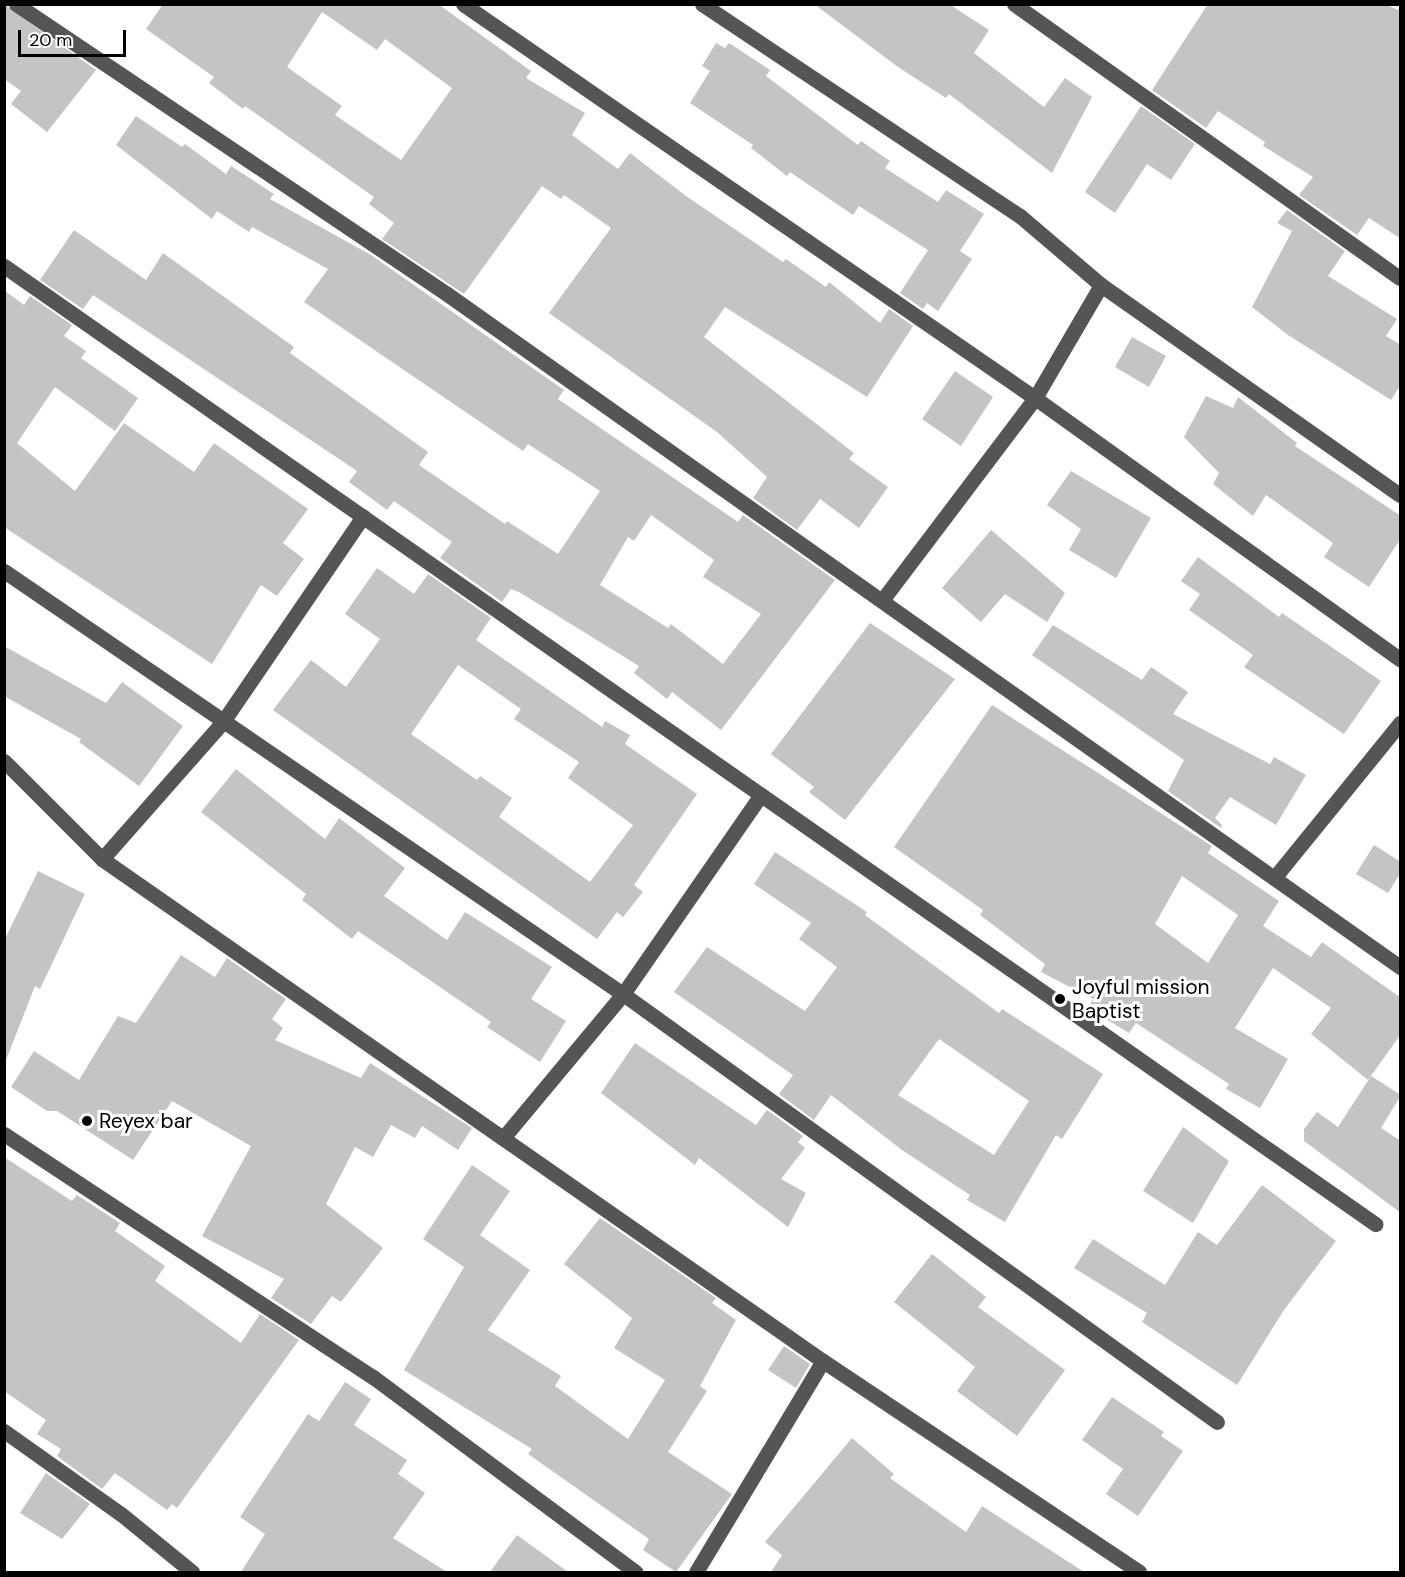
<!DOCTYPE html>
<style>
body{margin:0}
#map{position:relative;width:1405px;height:1577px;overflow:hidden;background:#fff;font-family:"DM Sans",sans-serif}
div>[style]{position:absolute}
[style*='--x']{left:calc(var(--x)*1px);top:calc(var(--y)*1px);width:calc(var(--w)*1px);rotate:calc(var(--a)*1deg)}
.building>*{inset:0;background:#c4c4c4}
.minor>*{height:15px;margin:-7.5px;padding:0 7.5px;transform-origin:7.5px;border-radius:7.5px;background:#555}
.dots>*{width:16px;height:16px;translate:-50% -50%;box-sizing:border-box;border:3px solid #fff;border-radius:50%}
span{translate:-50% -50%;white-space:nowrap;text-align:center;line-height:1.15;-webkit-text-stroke:6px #fff;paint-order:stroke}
.poi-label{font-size:21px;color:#000}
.left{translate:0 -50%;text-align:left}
.frame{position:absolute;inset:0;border:6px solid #000;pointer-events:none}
.scale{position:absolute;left:18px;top:30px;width:108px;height:27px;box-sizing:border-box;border:3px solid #000;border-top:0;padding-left:8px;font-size:18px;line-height:21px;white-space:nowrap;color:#000;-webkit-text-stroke:4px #fff;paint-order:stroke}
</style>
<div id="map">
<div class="building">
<i style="clip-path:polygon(4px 4px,96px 70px,47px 132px,11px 104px,21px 91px,4px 79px)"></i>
<i style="clip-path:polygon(evenodd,163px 4px,438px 4px,531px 71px,526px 78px,585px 113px,572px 135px,618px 169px,630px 153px,686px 196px,783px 262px,786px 259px,826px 287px,829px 282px,880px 323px,889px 309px,913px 326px,867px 397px,725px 307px,704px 337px,854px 453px,849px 459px,888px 487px,859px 528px,820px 499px,797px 530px,753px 498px,767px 477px,717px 432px,549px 313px,611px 228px,564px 195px,561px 199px,542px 186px,464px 294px,382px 239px,394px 223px,369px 204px,374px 197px,245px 106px,243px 109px,209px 83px,214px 77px,146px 29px,163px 4px,322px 12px,377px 50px,385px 39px,452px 88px,401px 160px,335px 115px,342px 106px,287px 67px,322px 12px)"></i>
<i style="clip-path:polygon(814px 4px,949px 4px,989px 30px,974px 53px,1044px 107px,1065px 78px,1092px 97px,1052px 173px,949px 94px,946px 98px,898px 67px)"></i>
<i style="clip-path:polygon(1208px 4px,1384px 4px,1401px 11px,1401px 239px,1369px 218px,1357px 235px,1299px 195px,1313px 177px,1263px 146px,1265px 142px,1218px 111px,1206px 128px,1152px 90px)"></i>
<i style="clip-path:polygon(716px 43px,725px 48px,729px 43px,770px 70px,766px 76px,858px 145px,861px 141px,890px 161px,885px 168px,938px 202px,946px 190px,984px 214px,960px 251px,972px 259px,938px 311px,927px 303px,923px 309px,900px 293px,928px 250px,859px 206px,853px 215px,790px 172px,787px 176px,751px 148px,753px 145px,690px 103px,710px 71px,702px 66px)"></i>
<i style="clip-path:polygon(1141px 106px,1195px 144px,1171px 180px,1147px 164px,1115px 213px,1085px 192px)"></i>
<i style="clip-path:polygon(evenodd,136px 116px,182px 147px,185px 144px,226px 174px,231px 166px,274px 194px,270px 199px,371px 255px,564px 390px,558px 399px,738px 522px,743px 515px,835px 580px,721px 730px,672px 692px,667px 699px,634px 673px,639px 666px,519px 592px,511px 589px,502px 602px,440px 558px,452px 542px,394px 501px,387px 510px,349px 482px,357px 471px,93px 295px,83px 309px,40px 280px,74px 230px,146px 280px,163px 253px,294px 347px,290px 353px,428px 452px,419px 465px,505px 524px,507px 521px,558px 554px,600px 491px,528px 444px,523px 451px,304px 302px,328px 269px,252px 227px,249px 232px,217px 211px,212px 219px,116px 145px,136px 116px,651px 515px,714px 560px,703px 577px,761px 614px,723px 664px,671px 624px,668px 628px,600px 585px,628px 537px,634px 541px,651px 515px)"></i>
<i style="clip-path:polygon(1287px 210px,1345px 251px,1328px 276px,1397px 319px,1386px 336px,1401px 345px,1401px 384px,1391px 400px,1288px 335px,1252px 307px,1292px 231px,1277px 223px)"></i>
<i style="clip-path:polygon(4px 290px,24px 305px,30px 296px,72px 325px,64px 336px,86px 351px,81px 358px,138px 398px,115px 431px,55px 387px,17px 443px,75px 491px,124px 423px,194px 472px,214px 443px,308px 509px,283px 543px,304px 559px,277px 596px,261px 585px,212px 664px,4px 527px)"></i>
<i style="clip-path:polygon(1132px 337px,1166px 356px,1149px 387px,1115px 367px)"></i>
<i style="clip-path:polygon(955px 371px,993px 397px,961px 446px,922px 419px)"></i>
<i style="clip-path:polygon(1206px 396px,1233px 408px,1238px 397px,1297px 443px,1295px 446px,1401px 516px,1401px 538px,1369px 587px,1324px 557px,1333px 543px,1266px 495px,1253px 516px,1213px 484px,1219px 473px,1184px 437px)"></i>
<i style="clip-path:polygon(1071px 471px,1151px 518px,1116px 578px,1069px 550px,1081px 529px,1047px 505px)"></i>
<i style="clip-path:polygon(991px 530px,1065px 593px,1047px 622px,1005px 594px,981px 622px,942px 588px)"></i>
<i style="clip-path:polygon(1198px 557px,1279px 617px,1282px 613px,1381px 681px,1344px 734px,1244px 667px,1253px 655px,1189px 610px,1200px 594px,1181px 581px)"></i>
<i style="clip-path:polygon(evenodd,377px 568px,414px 594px,428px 574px,491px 618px,476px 640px,602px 727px,605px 721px,630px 735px,625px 744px,697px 794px,634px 885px,643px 892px,623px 917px,617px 912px,597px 939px,273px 710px,311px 660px,346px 687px,380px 639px,345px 614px,377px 568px,458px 665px,521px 709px,514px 719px,579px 762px,568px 778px,633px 825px,590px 882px,499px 817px,512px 798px,480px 776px,477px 780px,411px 734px,458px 665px)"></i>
<i style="clip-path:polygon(870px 623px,955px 679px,845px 820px,809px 792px,814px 787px,771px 754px)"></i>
<i style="clip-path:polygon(1053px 625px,1142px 680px,1151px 667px,1188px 692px,1173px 714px,1270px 764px,1274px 757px,1306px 775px,1276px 825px,1230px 797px,1215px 818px,1222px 825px,1221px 828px,1168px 791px,1184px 760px,1032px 655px)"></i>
<i style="clip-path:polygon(4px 646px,106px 703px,122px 682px,183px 726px,139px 786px,79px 742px,81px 739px,4px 696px)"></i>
<i style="clip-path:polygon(evenodd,992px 705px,1212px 846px,1208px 853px,1279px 901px,1263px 926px,1311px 957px,1322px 942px,1401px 998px,1401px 1034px,1368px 1080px,1311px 1034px,1331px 1008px,1273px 968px,1235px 1028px,1288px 1059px,1260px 1108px,1226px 1089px,1229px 1084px,1136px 1023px,1129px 1033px,1088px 1008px,1093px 999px,1041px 972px,1045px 964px,980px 915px,983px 910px,894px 847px,992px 705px,1182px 876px,1238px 915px,1208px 963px,1155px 924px,1182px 876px)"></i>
<i style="clip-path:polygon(236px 769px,325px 839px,339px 818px,405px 868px,384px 896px,447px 940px,465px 912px,552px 967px,531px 999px,566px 1021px,540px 1062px,487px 1027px,491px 1022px,358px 931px,352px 939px,302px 900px,306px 894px,201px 812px)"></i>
<i style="clip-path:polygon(1374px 845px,1401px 862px,1401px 872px,1388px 893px,1356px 874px)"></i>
<i style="clip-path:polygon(evenodd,775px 852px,867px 912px,865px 915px,999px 1013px,1002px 1009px,1103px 1074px,1062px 1139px,1056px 1135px,1005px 1222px,967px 1200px,970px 1195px,902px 1150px,831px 1095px,814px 1120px,779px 1094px,793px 1075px,674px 992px,707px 947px,805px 1011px,837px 967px,799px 939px,811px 923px,754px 884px,775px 852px,939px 1039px,1029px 1101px,994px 1155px,898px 1095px,939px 1039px)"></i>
<i style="clip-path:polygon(38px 871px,85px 894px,40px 989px,35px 986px,6px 1060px,4px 941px)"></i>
<i style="clip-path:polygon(181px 955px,215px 977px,227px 958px,286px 999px,272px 1019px,283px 1028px,275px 1040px,361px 1078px,370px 1063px,472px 1128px,458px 1150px,422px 1126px,415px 1138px,391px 1125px,373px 1157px,355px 1147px,326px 1204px,383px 1248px,341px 1302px,332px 1296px,311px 1324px,271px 1298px,284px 1279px,202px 1236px,251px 1146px,172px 1101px,133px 1160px,57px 1111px,47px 1111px,11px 1087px,34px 1051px,79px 1080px,118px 1016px,136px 1023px)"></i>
<i style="clip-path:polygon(635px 1043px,756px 1125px,767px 1110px,803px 1136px,798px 1142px,805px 1148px,781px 1179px,806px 1193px,788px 1227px,699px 1158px,695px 1165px,601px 1093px)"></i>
<i style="clip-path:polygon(1371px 1076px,1401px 1095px,1381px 1128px,1401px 1141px,1401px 1213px,1304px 1141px,1304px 1129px,1317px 1112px,1338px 1127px)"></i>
<i style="clip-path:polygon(1183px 1127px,1229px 1161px,1193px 1223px,1143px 1191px)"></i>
<i style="clip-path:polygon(4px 1157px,72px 1201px,77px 1195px,120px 1223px,115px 1231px,165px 1266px,155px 1281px,241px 1343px,260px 1314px,299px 1340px,177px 1508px,172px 1504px,167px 1510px,115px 1473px,102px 1489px,57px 1456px,61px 1449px,37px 1434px,46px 1420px,4px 1391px)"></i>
<i style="clip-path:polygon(472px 1165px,510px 1191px,480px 1235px,530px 1270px,488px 1330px,561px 1376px,555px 1386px,628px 1439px,665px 1380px,614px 1348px,632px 1318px,564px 1264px,600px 1218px,716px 1298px,712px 1303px,736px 1320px,700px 1386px,707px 1391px,668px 1452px,732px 1494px,676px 1572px,643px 1550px,649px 1539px,528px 1454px,532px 1449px,404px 1370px,464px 1267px,423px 1239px)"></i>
<i style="clip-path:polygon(1262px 1185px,1336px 1241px,1284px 1310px,1237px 1385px,1142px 1322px,1147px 1313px,1074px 1268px,1093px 1239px,1165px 1285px,1198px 1232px,1217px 1245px)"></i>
<i style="clip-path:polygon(932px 1254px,986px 1297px,978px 1307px,1065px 1370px,1017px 1436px,957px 1391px,975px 1367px,894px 1302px)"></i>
<i style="clip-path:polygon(784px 1346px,810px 1364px,796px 1388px,768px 1370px)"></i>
<i style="clip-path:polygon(345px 1382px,371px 1399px,354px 1425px,407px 1460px,398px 1474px,425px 1493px,393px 1538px,447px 1572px,241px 1572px,265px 1534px,240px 1517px,308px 1414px,319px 1421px)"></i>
<i style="clip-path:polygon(1112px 1397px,1164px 1432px,1161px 1436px,1183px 1451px,1138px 1516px,1106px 1494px,1123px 1469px,1082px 1440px)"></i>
<i style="clip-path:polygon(852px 1438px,894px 1474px,890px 1478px,966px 1532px,982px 1506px,1084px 1572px,771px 1572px,782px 1555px,765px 1542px)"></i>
<i style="clip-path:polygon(46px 1473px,90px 1504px,62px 1539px,20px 1513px)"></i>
<i style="clip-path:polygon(517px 1535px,568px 1572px,490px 1572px)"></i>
</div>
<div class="minor">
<i style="--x:16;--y:4;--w:519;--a:33.93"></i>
<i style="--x:447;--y:294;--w:1167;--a:35.23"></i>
<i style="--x:463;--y:4;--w:695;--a:34.56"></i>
<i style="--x:1035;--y:398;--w:449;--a:35.6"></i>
<i style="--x:702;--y:4;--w:382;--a:33.7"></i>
<i style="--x:1020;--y:216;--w:106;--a:40.4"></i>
<i style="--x:1101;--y:285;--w:365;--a:35.1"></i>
<i style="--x:1014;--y:4;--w:473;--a:35.4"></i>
<i style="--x:4;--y:266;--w:1673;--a:34.94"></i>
<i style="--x:4;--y:571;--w:750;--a:34.35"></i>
<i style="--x:623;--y:994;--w:732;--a:35.77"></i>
<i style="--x:883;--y:599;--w:252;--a:-52.9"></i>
<i style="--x:1035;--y:398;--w:131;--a:-59.7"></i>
<i style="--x:4;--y:761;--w:139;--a:45"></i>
<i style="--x:102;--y:859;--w:879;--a:34.85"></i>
<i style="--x:823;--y:1361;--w:380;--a:33.7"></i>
<i style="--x:102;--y:859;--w:181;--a:-48.6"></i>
<i style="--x:222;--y:723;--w:250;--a:-55.7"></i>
<i style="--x:1274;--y:878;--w:200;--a:-50.9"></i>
<i style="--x:4;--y:1134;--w:442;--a:33.4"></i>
<i style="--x:373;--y:1377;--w:327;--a:36.6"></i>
<i style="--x:503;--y:1138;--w:187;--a:-50.2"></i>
<i style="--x:623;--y:994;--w:242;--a:-55.3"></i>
<i style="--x:4;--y:1431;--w:143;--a:35.4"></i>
<i style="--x:121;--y:1514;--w:92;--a:39.2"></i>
<i style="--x:696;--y:1572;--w:246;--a:-59"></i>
</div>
<div class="dots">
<i style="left:1060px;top:999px;background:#000"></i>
<i style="left:87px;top:1121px;background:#000"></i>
</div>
<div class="poi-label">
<span class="left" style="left:1072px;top:999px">Joyful mission<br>Baptist</span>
<span class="left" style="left:99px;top:1121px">Reyex bar</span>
</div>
<div class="frame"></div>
<div class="scale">20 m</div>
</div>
